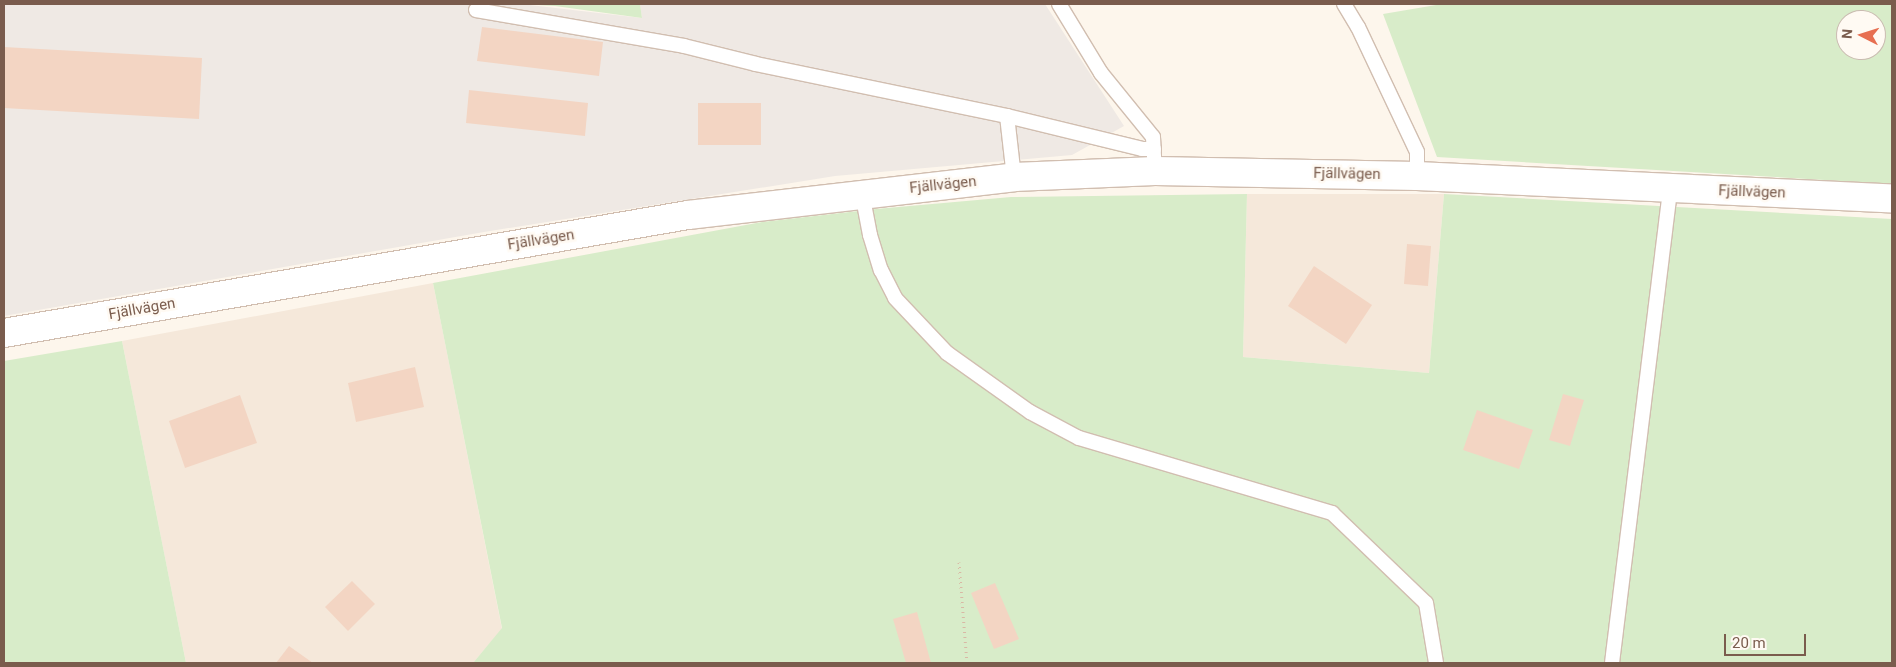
<!DOCTYPE html>
<meta charset="utf-8">
<style>
body{margin:0}
#map{position:relative;width:1896px;height:667px;overflow:hidden;background:#fdf6ec;font-family:Roboto,sans-serif}
div>[style]{position:absolute}
[style*='--x']{left:calc(var(--x)*1px);top:calc(var(--y)*1px);width:calc(var(--w)*1px);rotate:calc(var(--a)*1deg)}
.residential>*{inset:0;background:#f5e8da}
.industrial>*{inset:0;background:#efe9e4}
.green>*{inset:0;background:#d8ecc9}
.building>*{inset:0;background:#f3d5c3}
.path>*{height:3px;margin-top:-1.5px;transform-origin:0;background:repeating-linear-gradient(90deg,#d9b8a5 0 1px,transparent 0 5px)}
.roads{filter:drop-shadow(1px 0 #d1beb0) drop-shadow(-1px 0 #d1beb0) drop-shadow(0 1px #d1beb0) drop-shadow(0 -1px #d1beb0)}
.lane>*{height:14px;margin:-7px;padding:0 7px;transform-origin:7px;border-radius:7px;background:#fff}
.secondary>*{height:28px;margin:-14px;padding:0 14px;transform-origin:14px;border-radius:14px;background:#fff}
span{translate:-50% -50%;white-space:nowrap;text-align:center;line-height:1.15;-webkit-text-stroke:5px #fffaf3;paint-order:stroke}
.street-label{font-size:15px;color:#7a5c4d}
.frame{position:absolute;inset:0;border:5px solid #7a5c4d;pointer-events:none}
.north{position:absolute;left:1836px;top:10px;width:50px;height:50px;box-sizing:border-box;background:#fffaf3;border:1px solid #cabbb1;border-radius:50%;rotate:275deg;font-size:14px;font-weight:700;line-height:20px;text-align:center;color:#7a5c4d}
.north::after{content:'';display:block;margin:auto;width:18px;height:22px;background:#e76f51;clip-path:polygon(50% 0,100% 100%,50% 72%,0 100%)}
.scale{position:absolute;left:1724px;top:634px;width:82px;height:22px;box-sizing:border-box;border:2px solid #7a5c4d;border-top:0;padding-left:6px;font-size:15px;line-height:18px;white-space:nowrap;color:#7a5c4d;-webkit-text-stroke:4px #fffaf3;paint-order:stroke}
</style>
<div id="map">
<div class="residential">
<i style="clip-path:polygon(1247px 194px,1444px 194px,1429px 373px,1243px 357px)"></i>
<i style="clip-path:polygon(433px 283px,502px 629px,473px 663px,186px 663px,122px 341px)"></i>
</div>
<div class="industrial">
<i style="clip-path:polygon(4px 4px,521px 4px,642px 18px,640px 4px,1045px 4px,1124px 126px,1072px 155px,835px 176px,484px 232px,4px 316px)"></i>
</div>
<div class="green">
<i style="clip-path:polygon(521px 4px,640px 4px,642px 18px,555px 6px)"></i>
<i style="clip-path:polygon(evenodd,1442px 4px,1892px 4px,1892px 184px,1437px 157px,1383px 14px,1442px 4px,1846px 20px,1876px 20px,1876px 50px,1846px 50px,1846px 20px)"></i>
<i style="clip-path:polygon(1247px 194px,1243px 357px,1429px 373px,1444px 194px,1892px 219px,1892px 663px,473px 663px,502px 628px,433px 283px,762px 222px,876px 209px,1011px 197px)"></i>
<i style="clip-path:polygon(122px 341px,186px 663px,4px 663px,4px 361px)"></i>
</div>
<div class="building">
<i style="clip-path:polygon(482px 27px,603px 42px,599px 76px,477px 61px)"></i>
<i style="clip-path:polygon(4px 47px,202px 58px,199px 119px,4px 108px)"></i>
<i style="clip-path:polygon(469px 90px,588px 103px,585px 136px,466px 123px)"></i>
<i style="clip-path:polygon(698px 103px,761px 103px,761px 145px,698px 145px)"></i>
<i style="clip-path:polygon(1407px 244px,1431px 246px,1428px 286px,1404px 284px)"></i>
<i style="clip-path:polygon(1314px 266px,1372px 305px,1346px 344px,1288px 306px)"></i>
<i style="clip-path:polygon(415px 367px,424px 407px,356px 422px,348px 383px)"></i>
<i style="clip-path:polygon(1563px 394px,1584px 400px,1570px 446px,1549px 440px)"></i>
<i style="clip-path:polygon(240px 395px,257px 443px,185px 468px,169px 421px)"></i>
<i style="clip-path:polygon(1477px 410px,1533px 430px,1519px 469px,1463px 450px)"></i>
<i style="clip-path:polygon(352px 581px,375px 604px,348px 631px,325px 607px)"></i>
<i style="clip-path:polygon(995px 583px,1019px 639px,994px 649px,971px 593px)"></i>
<i style="clip-path:polygon(917px 612px,931px 663px,906px 663px,893px 619px)"></i>
<i style="clip-path:polygon(289px 646px,313px 663px,276px 663px)"></i>
</div>
<div class="path">
<i style="--x:959;--y:562;--w:101;--a:85.5"></i>
</div>
<div class="roads">
<div class="lane">
<i style="--x:1059;--y:4;--w:81;--a:58.7"></i>
<i style="--x:1101;--y:73;--w:82;--a:50.9"></i>
<i style="--x:1153;--y:137;--w:21;--a:87"></i>
<i style="--x:1344;--y:4;--w:27;--a:59"></i>
<i style="--x:1358;--y:27;--w:138;--a:64.7"></i>
<i style="--x:1417;--y:152;--w:24;--a:90"></i>
<i style="--x:476;--y:10;--w:211;--a:9.8"></i>
<i style="--x:684;--y:46;--w:74;--a:14"></i>
<i style="--x:756;--y:64;--w:256;--a:11.7"></i>
<i style="--x:1007;--y:116;--w:139;--a:13.7"></i>
<i style="--x:1142;--y:149;--w:12;--a:0"></i>
<i style="--x:1007;--y:116;--w:61;--a:83.5"></i>
<i style="--x:862;--y:193;--w:43;--a:79.2"></i>
<i style="--x:870;--y:235;--w:37;--a:73"></i>
<i style="--x:881;--y:270;--w:31;--a:63"></i>
<i style="--x:895;--y:298;--w:76;--a:46.6"></i>
<i style="--x:947;--y:353;--w:102;--a:35.4"></i>
<i style="--x:1030;--y:412;--w:55;--a:28"></i>
<i style="--x:1079;--y:438;--w:264;--a:16.5"></i>
<i style="--x:1332;--y:513;--w:130;--a:43.8"></i>
<i style="--x:1426;--y:603;--w:61;--a:80.5"></i>
<i style="--x:1612;--y:663;--w:479;--a:-83"></i>
</div>
<div class="secondary">
<i style="--x:4;--y:333;--w:694;--a:-9.79"></i>
<i style="--x:688;--y:215;--w:328;--a:-6.6"></i>
<i style="--x:1014;--y:177;--w:141;--a:-2.4"></i>
<i style="--x:1155;--y:171;--w:262;--a:1.1"></i>
<i style="--x:1417;--y:176;--w:476;--a:2.7"></i>
</div>
</div>
<div class="street-label">
<span style="left:1347px;top:174px;rotate:1deg">Fjällvägen</span>
<span style="left:943px;top:185px;rotate:-6deg">Fjällvägen</span>
<span style="left:1752px;top:192px;rotate:2deg">Fjällvägen</span>
<span style="left:541px;top:240px;rotate:-9deg">Fjällvägen</span>
<span style="left:142px;top:309px;rotate:-10deg">Fjällvägen</span>
</div>
<div class="frame"></div>
<div class="north">N</div>
<div class="scale">20 m</div>
</div>
